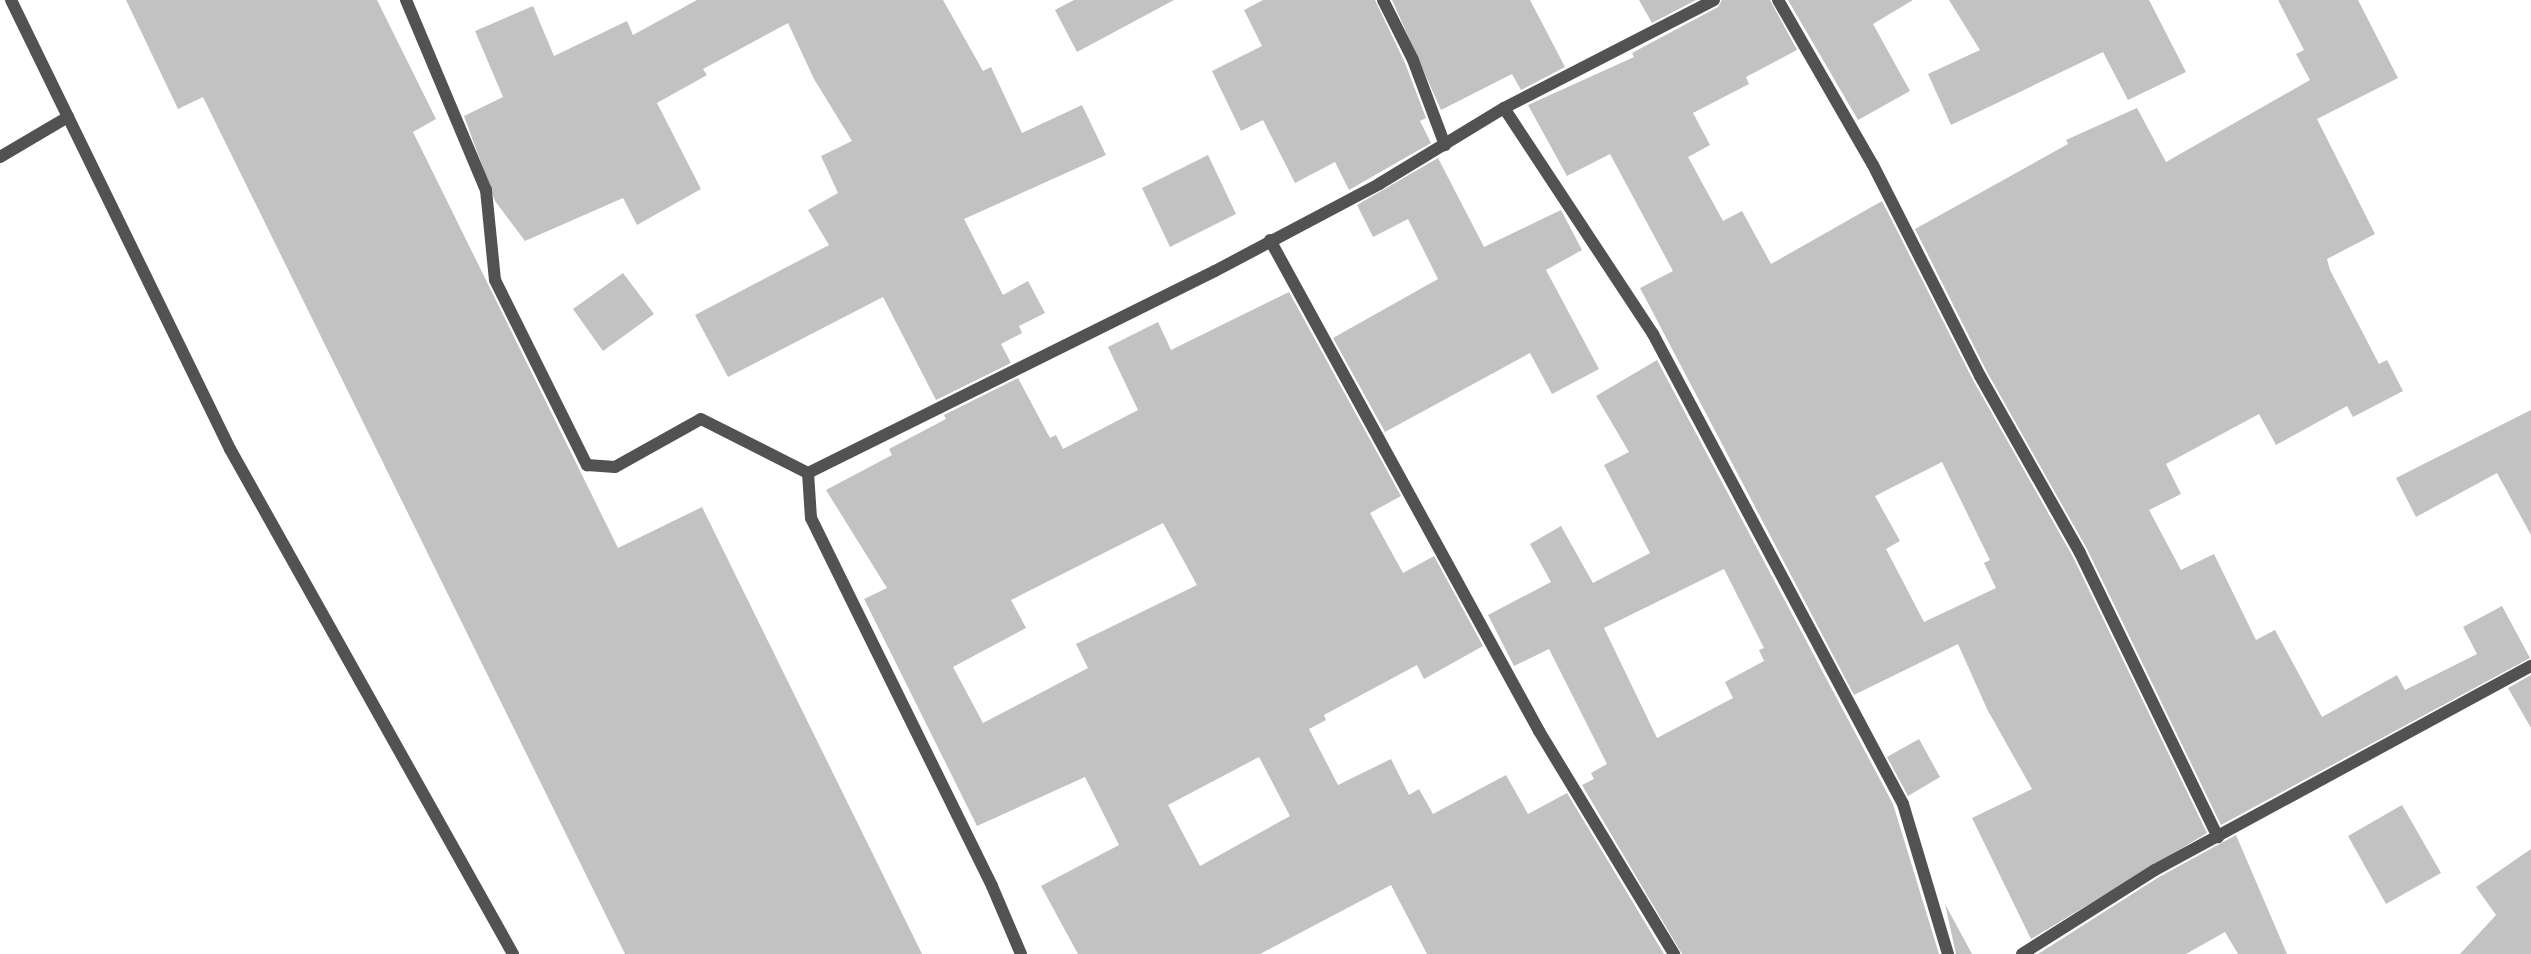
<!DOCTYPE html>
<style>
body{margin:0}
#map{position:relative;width:2531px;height:954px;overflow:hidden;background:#fff;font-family:"Nunito Sans",sans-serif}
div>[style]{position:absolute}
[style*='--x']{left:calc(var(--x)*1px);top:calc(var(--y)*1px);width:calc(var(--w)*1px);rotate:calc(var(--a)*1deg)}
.building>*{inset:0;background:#c2c2c2}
.service>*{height:12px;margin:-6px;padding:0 6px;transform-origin:6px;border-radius:6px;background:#525252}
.minor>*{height:12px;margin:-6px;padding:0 6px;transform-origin:6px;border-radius:6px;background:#525252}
span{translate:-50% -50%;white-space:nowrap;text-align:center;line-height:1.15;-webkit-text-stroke:6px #fff;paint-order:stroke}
</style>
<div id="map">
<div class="building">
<i style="clip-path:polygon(126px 0,377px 0,436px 119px,413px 132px,618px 548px,702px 507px,922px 954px,625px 954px,203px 97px,178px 109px)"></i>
<i style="clip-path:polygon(697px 0,943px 0,983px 71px,991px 67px,1022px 133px,1082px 105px,1106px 155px,964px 219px,1003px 295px,1028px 281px,1045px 313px,1019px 326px,1022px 333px,1001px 344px,1011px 363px,936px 400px,883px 297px,728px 377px,695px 315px,829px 245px,808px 210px,838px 193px,821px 156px,852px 141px,814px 79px,788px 23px,703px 69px,707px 75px,657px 103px,701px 189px,637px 225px,623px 198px,525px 241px,495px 201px,464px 116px,503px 97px,475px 31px,533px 6px,554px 56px,627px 21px,633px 35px)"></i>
<i style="clip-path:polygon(1074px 0,1174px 0,1077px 52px,1055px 10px)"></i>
<i style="clip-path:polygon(1263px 0,1375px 0,1405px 63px,1426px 118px,1420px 121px,1431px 143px,1349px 190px,1335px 162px,1295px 183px,1263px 120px,1241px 131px,1212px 71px,1262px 46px,1244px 10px)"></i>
<i style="clip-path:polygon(1392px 0,1530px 0,1565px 67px,1521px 90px,1512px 74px,1441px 110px)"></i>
<i style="clip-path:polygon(1639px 0,1696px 0,1652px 23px)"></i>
<i style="clip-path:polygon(evenodd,1722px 0,1770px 0,1797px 50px,1746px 77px,1749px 84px,1693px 113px,1710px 145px,1688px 157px,1723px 221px,1742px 211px,1771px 264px,1882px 201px,1973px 380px,2073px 557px,2207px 833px,2031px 939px,1972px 818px,2032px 789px,1987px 709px,1958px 644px,1854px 695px,1640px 288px,1673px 271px,1610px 154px,1567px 176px,1528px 105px,1634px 57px,1632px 53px,1718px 7px,1722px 0,1942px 462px,1990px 560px,1984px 563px,1996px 588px,1924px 622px,1886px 549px,1900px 541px,1875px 496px,1942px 462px)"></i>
<i style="clip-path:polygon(1788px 0,1913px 0,1873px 24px,1910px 91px,1858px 120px)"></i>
<i style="clip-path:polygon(1949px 0,2149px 0,2186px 72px,2128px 100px,2103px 52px,1951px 125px,1928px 74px,1980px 50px)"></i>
<i style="clip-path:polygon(2278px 0,2358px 0,2398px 78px,2317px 119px,2375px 234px,2327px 259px,2330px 270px,2379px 364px,2387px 360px,2403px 391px,2353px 417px,2347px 406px,2276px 445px,2259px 414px,2166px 464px,2181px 494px,2149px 510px,2181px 570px,2214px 554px,2256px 640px,2275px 630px,2322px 717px,2397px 675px,2405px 690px,2477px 654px,2463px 627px,2502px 606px,2530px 658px,2221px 825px,2087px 549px,1987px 372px,1915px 229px,2068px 144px,2066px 140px,2137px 108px,2166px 162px,2310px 80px,2296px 54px,2304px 50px)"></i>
<i style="clip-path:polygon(1208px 155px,1236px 214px,1170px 247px,1142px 188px)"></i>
<i style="clip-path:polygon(1438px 158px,1484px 247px,1561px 210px,1582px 250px,1546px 270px,1599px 369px,1552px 394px,1530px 353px,1385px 432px,1333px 338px,1438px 279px,1408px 219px,1373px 237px,1357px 205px)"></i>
<i style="clip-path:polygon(623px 273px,654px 314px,603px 351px,573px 309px)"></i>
<i style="clip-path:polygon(evenodd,1289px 292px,1401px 496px,1370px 513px,1403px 573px,1434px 556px,1483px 646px,1424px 679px,1417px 665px,1324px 715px,1326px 720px,1309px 729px,1338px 785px,1391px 759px,1409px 795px,1419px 789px,1433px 814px,1506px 775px,1528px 814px,1567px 793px,1664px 954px,1427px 954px,1391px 885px,1260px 954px,1078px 954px,1041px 886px,1119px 845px,1085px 777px,977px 826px,864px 599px,887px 588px,826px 490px,892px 455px,889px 449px,946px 419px,944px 415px,1018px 378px,1050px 438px,1056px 435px,1063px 449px,1138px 410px,1108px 347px,1158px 322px,1171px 350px,1289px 292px,1163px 523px,1197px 585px,1076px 644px,1088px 668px,983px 723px,953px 667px,1026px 628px,1011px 600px,1163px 523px,1289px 292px,1259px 757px,1290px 816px,1200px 866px,1168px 805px,1259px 757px)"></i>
<i style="clip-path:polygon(evenodd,1657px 360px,1893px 804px,1939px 954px,1682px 954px,1582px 785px,1594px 779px,1591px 773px,1607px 764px,1549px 649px,1514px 666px,1488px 615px,1551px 582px,1530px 544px,1561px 526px,1593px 583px,1650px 553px,1604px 465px,1629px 452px,1596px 396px,1657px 360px,1724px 569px,1764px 648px,1759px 650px,1764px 661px,1725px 682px,1733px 698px,1657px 738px,1604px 628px,1724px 569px)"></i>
<i style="clip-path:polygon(2531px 410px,2531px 535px,2497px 473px,2416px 517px,2396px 478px)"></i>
<i style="clip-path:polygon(2531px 675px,2531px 728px,2508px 688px)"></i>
<i style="clip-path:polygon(1919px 739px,1940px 777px,1908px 796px,1887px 757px)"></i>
<i style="clip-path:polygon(2402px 805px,2441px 873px,2386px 904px,2348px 836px)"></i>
<i style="clip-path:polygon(2236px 835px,2287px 954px,2238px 954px,2225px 932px,2186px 954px,2038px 954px,2159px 877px)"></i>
<i style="clip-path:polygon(2531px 849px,2531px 954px,2460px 954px,2496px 915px,2476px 887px)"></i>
<i style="clip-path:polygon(1945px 904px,1972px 954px,1956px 954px)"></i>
</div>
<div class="service">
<i style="--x:11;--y:0;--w:500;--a:64"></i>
<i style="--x:230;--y:449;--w:579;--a:60.73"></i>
<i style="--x:0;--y:157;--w:79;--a:-30.5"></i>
</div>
<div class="minor">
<i style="--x:406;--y:0;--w:206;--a:67.2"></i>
<i style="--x:486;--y:190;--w:90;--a:84.3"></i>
<i style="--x:495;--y:280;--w:207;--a:63.6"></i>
<i style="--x:587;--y:465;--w:28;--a:4"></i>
<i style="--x:615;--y:467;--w:98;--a:-29.2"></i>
<i style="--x:701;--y:419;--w:120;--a:26.8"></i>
<i style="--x:808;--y:473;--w:454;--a:-26.4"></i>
<i style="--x:1215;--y:271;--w:186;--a:-27.9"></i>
<i style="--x:1379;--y:184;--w:146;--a:-31.3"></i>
<i style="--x:1504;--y:108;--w:236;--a:-27.2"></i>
<i style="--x:1383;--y:0;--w:67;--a:63.4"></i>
<i style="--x:1413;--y:60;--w:91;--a:69.4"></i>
<i style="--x:1778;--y:0;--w:190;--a:60.1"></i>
<i style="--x:1873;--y:165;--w:237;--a:63.1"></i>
<i style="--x:1980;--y:376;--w:203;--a:60.5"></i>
<i style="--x:2080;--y:553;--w:316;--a:64.1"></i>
<i style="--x:1504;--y:108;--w:271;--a:56.6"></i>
<i style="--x:1653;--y:334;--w:532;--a:61.99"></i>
<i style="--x:1903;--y:804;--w:157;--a:73.3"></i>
<i style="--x:1270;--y:240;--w:560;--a:61.28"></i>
<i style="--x:1539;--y:731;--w:261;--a:58.8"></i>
<i style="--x:808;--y:473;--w:45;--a:86.2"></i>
<i style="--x:811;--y:518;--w:410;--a:63.8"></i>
<i style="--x:992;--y:886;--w:74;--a:66.9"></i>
<i style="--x:2022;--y:954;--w:157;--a:-32.3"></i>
<i style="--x:2155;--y:870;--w:428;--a:-28.5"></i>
</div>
</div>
